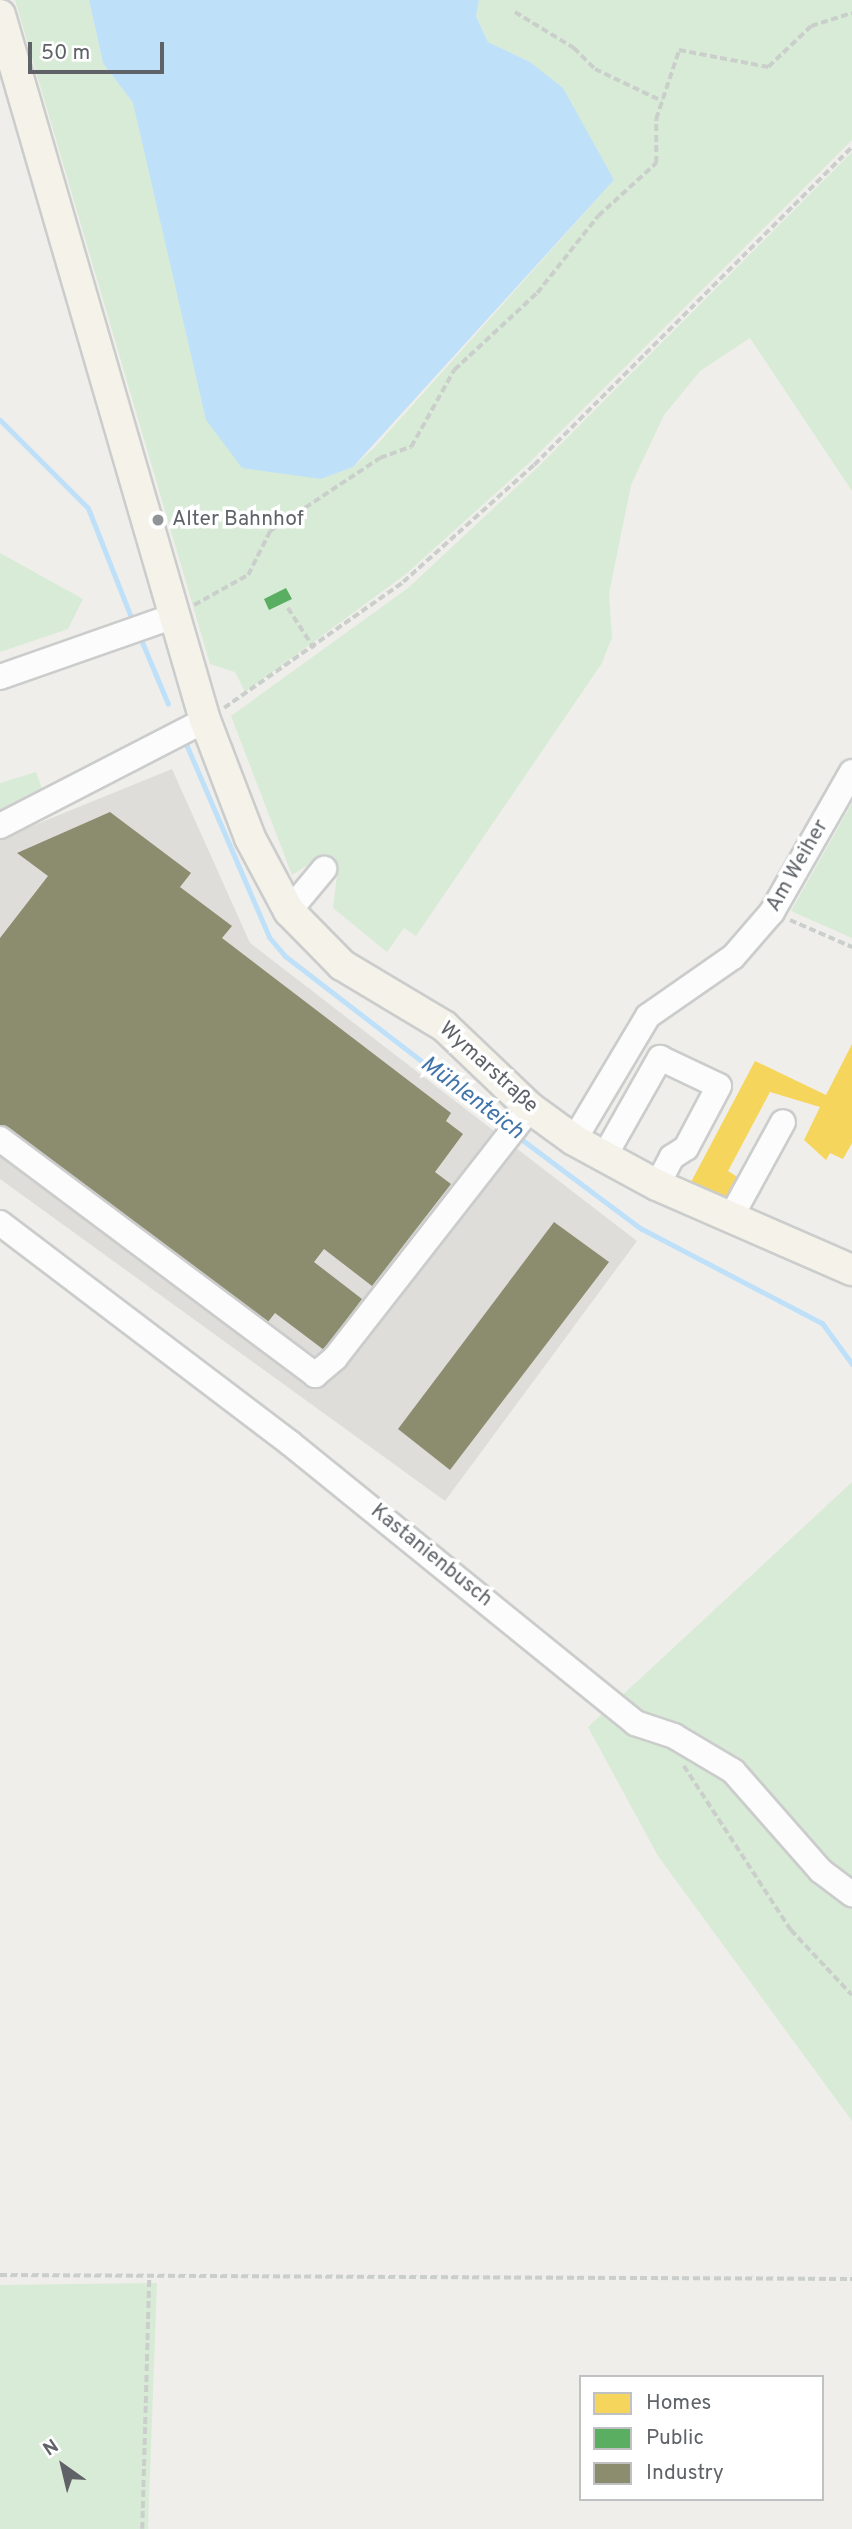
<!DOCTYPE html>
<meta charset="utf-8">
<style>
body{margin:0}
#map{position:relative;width:852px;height:2529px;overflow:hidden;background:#efeeea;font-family:Overpass,sans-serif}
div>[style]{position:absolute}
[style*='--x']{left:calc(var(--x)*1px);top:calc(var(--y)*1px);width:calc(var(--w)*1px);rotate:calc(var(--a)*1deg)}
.industrial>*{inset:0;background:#dfddda}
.green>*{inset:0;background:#d8ebd6}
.water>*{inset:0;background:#bfe0f9}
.homes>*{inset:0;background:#f6d55c}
.public>*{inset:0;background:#5aae61}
.industry>*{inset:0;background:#8c8c6e}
.stream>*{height:5px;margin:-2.5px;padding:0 2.5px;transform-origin:2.5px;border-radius:2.5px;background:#bfe0f9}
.path>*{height:3.5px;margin-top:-1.75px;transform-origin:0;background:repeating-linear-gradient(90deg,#cacfcc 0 7px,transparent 0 10.5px)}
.roads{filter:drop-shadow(2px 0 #cbcccc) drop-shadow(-2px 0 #cbcccc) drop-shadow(0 2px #cbcccc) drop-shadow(0 -2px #cbcccc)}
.minor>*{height:24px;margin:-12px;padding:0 12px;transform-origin:12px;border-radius:12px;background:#fdfcfc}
.major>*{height:30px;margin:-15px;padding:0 15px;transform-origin:15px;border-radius:15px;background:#f4f2e9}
.dots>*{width:19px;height:19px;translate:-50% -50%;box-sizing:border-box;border:4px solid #fff;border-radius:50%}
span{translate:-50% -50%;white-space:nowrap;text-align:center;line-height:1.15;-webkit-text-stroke:7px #fff;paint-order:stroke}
.poi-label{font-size:21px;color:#5f6368}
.left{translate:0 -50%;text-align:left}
.street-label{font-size:21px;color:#5f6368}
.water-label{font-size:23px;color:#4174aa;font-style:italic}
.legend{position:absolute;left:579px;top:2375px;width:245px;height:126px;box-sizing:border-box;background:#fff;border:2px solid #bfc1c3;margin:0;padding:9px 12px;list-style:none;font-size:21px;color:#5f6368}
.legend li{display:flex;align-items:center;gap:14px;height:35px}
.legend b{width:35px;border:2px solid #bfc1c3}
.north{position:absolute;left:28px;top:2431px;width:70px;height:70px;-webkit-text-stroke:5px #fff;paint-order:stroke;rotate:326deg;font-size:19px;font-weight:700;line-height:28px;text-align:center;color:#5f6368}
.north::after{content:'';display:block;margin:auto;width:24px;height:32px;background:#5f6368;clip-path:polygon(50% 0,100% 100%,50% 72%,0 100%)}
.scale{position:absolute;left:28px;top:42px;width:136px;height:32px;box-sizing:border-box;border:4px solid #5f6368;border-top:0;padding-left:9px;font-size:21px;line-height:24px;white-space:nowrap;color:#5f6368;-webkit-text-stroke:5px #fff;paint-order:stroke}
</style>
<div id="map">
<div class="industrial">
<i style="clip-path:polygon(172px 769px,250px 943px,637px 1241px,445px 1501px,0 1179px,0 839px)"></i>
</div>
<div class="green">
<i style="clip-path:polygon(15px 0,89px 0,103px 63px,133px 103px,321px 479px,353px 467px,374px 448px,614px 180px,530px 62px,488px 42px,476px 16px,479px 0,852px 0,852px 140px,529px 463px,406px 574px,245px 692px,235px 672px,210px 664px)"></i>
<i style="clip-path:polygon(852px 152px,852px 491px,750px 338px,700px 371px,664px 415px,631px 485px,609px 594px,612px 637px,602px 663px,416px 936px,404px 928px,387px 952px,333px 908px,337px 875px,317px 859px,292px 875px,231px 716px,408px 588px,537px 468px)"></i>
<i style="clip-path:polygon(0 553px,83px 599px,68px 629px,0 652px)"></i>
<i style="clip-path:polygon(36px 772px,45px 797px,0 814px,0 783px)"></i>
<i style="clip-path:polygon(852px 803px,852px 938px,791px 911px)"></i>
<i style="clip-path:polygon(852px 1482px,852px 2121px,658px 1856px,588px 1727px)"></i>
<i style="clip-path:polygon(157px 2283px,148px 2529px,0 2529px,0 2285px)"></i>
</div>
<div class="water">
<i style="clip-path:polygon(89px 0,479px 0,476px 16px,488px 42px,530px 62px,563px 88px,614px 180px,353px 467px,321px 479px,242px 468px,206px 420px,133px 103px,103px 63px)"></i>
</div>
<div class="homes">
<i style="clip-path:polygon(852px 1044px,852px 1143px,843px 1159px,830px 1153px,826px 1160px,804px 1140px,820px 1107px,770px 1092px,728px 1171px,739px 1178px,731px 1201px,691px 1182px,755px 1061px,826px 1095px)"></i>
</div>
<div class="public">
<i style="clip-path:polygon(286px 588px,292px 599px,269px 610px,264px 599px)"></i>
</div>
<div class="industry">
<i style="clip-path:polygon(110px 812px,191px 873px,180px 887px,232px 926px,222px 938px,451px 1113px,446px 1121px,463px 1134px,435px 1172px,451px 1184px,372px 1286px,324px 1249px,314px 1262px,362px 1299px,324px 1350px,275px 1313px,264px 1327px,0 1126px,0 938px,48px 876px,17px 853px)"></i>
<i style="clip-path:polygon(554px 1222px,609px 1262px,450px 1470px,398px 1429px)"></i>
</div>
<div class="stream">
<i style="--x:0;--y:420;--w:124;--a:45"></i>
<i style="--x:88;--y:508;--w:117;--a:68.5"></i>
<i style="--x:142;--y:642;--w:67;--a:67.2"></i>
<i style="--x:186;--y:744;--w:210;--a:66.7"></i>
<i style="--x:269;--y:937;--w:25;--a:50"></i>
<i style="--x:285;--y:956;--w:280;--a:37.6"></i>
<i style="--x:517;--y:1136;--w:154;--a:36.8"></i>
<i style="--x:640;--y:1228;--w:205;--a:27.6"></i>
<i style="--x:822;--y:1323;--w:51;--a:53.8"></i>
</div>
<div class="path">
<i style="--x:515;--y:12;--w:69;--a:31.4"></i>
<i style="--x:574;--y:48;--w:30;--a:45"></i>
<i style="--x:595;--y:69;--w:74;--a:25.5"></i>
<i style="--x:194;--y:605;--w:62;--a:-29.1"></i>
<i style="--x:248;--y:575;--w:49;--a:-63.4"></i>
<i style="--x:270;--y:531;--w:132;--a:-33.6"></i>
<i style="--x:380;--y:458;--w:33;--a:-20"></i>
<i style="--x:411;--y:447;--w:88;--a:-60.8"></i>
<i style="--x:454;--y:370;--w:113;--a:-42.9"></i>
<i style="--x:537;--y:293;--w:98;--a:-51.6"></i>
<i style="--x:598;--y:216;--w:79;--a:-42.4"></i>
<i style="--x:656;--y:163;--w:44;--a:-90"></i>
<i style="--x:656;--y:119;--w:73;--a:-71.6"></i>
<i style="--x:679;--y:50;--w:91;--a:10.8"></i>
<i style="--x:768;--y:67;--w:59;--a:-43.6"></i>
<i style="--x:811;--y:26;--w:43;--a:-17.6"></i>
<i style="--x:288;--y:608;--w:48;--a:57"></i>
<i style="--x:224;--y:708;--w:219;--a:-35.1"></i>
<i style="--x:403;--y:582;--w:176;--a:-41.8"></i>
<i style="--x:534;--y:465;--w:450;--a:-45"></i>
<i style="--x:790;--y:920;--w:68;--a:23.5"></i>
<i style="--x:684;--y:1766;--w:196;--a:56.9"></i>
<i style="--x:791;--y:1930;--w:89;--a:46.8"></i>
<i style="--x:0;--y:2275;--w:852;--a:0.27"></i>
<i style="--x:142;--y:2529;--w:251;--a:-88.4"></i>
</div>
<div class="roads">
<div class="minor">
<i style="--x:0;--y:677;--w:184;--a:-19.3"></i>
<i style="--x:0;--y:826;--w:231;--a:-27.3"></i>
<i style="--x:289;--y:911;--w:55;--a:-50.2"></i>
<i style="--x:0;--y:1139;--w:394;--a:36.8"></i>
<i style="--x:315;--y:1375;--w:26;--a:-40"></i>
<i style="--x:335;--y:1358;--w:317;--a:-52"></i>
<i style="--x:574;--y:1140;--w:144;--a:-59.2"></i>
<i style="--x:648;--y:1016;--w:103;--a:-34.8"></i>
<i style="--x:733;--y:957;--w:60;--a:-49.1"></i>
<i style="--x:772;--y:912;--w:161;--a:-60.3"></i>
<i style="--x:604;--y:1157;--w:114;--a:-60.5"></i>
<i style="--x:660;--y:1058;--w:65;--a:25.4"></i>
<i style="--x:719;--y:1086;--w:70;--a:118"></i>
<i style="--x:686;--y:1148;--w:17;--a:147"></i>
<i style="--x:672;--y:1157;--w:32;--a:118"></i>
<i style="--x:731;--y:1217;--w:108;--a:-61.3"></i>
<i style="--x:0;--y:1223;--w:365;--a:37.2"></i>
<i style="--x:291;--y:1444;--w:443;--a:39"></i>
<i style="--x:635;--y:1723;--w:41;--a:18.4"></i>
<i style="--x:674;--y:1736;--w:69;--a:30.7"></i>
<i style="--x:733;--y:1771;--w:133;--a:48.7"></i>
<i style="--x:821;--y:1871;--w:39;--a:37"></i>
</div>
<div class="major">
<i style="--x:0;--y:15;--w:734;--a:73.79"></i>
<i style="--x:205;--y:720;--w:126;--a:69.1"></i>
<i style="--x:250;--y:838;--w:83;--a:61.9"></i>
<i style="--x:289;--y:911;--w:76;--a:45.5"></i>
<i style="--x:342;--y:965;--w:119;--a:30.9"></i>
<i style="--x:444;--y:1026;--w:119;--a:43.6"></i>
<i style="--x:530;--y:1108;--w:54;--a:36"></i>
<i style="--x:574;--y:1140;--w:94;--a:28.5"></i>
<i style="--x:657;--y:1185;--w:213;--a:23.6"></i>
</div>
</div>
<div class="dots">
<i style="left:158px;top:520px;background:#919496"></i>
</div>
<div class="poi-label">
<span class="left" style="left:172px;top:520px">Alter Bahnhof</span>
</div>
<div class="street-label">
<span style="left:798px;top:866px;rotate:-60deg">Am Weiher</span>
<span style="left:488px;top:1068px;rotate:42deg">Wymarstraße</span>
<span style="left:431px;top:1556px;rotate:39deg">Kastanienbusch</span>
</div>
<div class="water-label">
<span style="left:471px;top:1099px;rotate:37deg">Mühlenteich</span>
</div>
<ul class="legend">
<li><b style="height:19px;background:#f6d55c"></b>Homes</li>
<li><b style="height:19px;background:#5aae61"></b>Public</li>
<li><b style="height:19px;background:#8c8c6e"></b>Industry</li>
</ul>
<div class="north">N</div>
<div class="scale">50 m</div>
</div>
